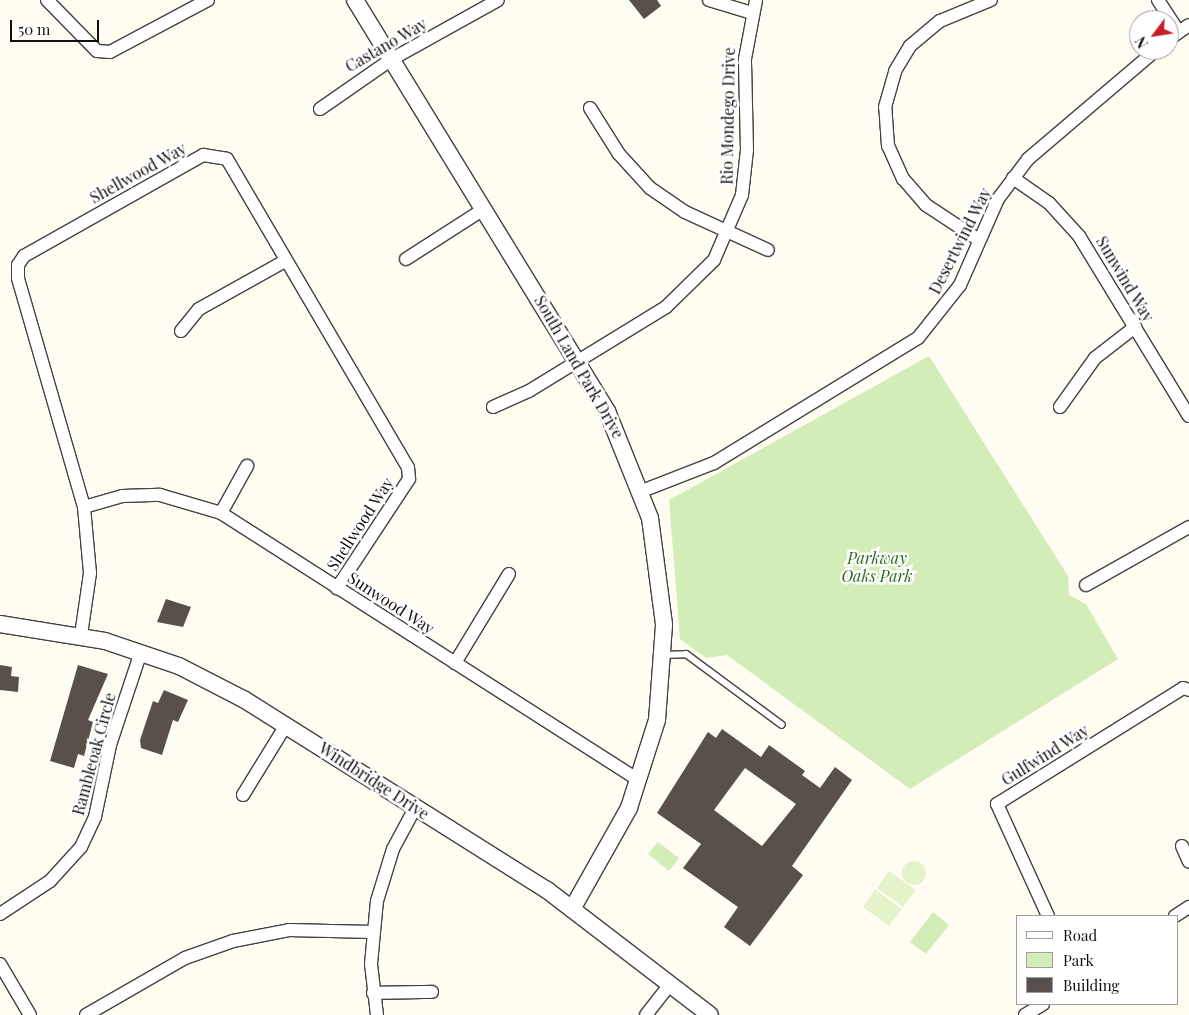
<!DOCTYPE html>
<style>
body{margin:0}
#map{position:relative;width:1189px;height:1015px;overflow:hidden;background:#fffcf2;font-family:"Playfair Display",serif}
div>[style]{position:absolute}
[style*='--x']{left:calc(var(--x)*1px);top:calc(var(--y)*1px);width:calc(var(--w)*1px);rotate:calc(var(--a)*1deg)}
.green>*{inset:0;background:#d3edb8}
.pitch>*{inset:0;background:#e5f3cb}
.round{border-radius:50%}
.building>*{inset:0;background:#59504b}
.roads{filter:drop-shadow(1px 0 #424242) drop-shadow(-1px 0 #424242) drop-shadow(0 1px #424242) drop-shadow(0 -1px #424242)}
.service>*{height:6px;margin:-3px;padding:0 3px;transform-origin:3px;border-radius:3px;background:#fff}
.minor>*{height:12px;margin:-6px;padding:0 6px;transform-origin:6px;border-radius:6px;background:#fff}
.tertiary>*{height:16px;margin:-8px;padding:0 8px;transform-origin:8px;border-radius:8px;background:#fff}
span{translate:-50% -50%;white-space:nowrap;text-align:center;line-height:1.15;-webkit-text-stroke:5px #fff;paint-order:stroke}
.street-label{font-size:16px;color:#0f0f0f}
.park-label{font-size:16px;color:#2b6c1b;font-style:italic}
.legend{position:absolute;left:1016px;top:915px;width:162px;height:90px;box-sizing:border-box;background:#fff;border:1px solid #9f9f9f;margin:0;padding:6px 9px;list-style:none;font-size:15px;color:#0f0f0f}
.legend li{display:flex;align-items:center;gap:10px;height:25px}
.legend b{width:25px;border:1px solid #9f9f9f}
.north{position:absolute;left:1129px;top:10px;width:50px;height:50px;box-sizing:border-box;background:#fff;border:1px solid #9f9f9f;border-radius:50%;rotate:239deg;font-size:14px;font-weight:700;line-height:20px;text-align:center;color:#0f0f0f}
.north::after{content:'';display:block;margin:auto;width:18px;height:22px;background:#c91e25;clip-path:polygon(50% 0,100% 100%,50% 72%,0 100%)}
.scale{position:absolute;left:10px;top:20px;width:89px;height:22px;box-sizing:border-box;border:2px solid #0f0f0f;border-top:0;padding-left:6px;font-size:15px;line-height:18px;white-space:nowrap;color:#0f0f0f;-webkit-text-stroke:4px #fff;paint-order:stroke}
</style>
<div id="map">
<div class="green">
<i style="clip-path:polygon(929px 356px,1068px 576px,1069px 595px,1086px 604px,1118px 659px,910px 789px,727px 655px,706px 658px,680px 639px,669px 500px)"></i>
<i style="clip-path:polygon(658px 842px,679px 858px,669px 871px,648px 854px)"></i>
<i style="clip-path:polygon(933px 912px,949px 925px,926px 954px,910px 942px)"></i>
</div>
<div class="pitch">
<i class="round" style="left:902px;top:861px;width:24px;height:24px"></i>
<i style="clip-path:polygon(889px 871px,916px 890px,903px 907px,877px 888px)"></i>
<i style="clip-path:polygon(875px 889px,902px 909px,889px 926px,863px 907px)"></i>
</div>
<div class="building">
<i style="clip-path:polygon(629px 0,657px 0,661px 6px,644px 19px)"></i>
<i style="clip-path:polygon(166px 599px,191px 607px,183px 627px,157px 622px)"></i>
<i style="clip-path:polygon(0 665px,12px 667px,11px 676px,19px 677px,18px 692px,0 690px)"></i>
<i style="clip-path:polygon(78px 665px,108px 674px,88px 720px,93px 722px,84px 756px,78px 754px,74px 768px,50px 761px)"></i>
<i style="clip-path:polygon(164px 690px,188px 700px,178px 722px,173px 720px,162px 755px,141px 748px,140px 740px,153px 701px,158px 703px)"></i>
<i style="clip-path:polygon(evenodd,722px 729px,761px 757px,769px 745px,805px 771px,802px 775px,820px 788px,835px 767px,852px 780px,792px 866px,803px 875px,750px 946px,724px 927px,738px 907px,683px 868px,701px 844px,657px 813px,708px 732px,716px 738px,722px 729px,745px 768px,796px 804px,762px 846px,714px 810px,745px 768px)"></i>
</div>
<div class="roads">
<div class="service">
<i style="--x:663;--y:655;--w:23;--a:-2"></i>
<i style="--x:686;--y:654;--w:119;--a:36.5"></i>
</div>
<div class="minor">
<i style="--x:47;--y:0;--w:71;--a:45.6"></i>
<i style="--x:97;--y:51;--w:13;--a:4"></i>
<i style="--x:110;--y:52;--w:111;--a:-28"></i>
<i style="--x:709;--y:0;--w:45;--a:16.8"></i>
<i style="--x:1158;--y:0;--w:38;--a:57"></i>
<i style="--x:1169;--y:39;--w:24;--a:-35"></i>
<i style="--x:590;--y:108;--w:54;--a:57.8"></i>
<i style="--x:619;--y:154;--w:46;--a:47.6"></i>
<i style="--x:650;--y:188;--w:42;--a:34.4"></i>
<i style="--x:685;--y:212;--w:91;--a:24.6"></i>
<i style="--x:320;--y:109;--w:88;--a:-34.8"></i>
<i style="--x:392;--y:59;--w:121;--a:-29.1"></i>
<i style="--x:1013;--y:178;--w:44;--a:34.8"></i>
<i style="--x:1049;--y:203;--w:45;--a:47.7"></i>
<i style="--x:1079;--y:236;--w:211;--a:58.6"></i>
<i style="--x:979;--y:240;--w:64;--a:-146.6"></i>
<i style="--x:926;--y:205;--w:35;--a:-131"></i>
<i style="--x:903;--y:179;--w:36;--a:-114"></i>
<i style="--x:888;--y:146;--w:39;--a:-94"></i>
<i style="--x:885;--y:107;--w:37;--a:-74"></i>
<i style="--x:895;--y:71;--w:29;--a:-59"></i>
<i style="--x:910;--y:46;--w:39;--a:-40"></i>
<i style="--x:940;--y:21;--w:55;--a:-22.4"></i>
<i style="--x:406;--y:259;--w:93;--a:-32.7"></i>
<i style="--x:181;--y:331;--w:28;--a:-51"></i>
<i style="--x:199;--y:309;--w:98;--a:-29.2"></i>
<i style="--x:493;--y:407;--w:39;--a:-24"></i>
<i style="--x:529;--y:391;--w:161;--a:-31.5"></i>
<i style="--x:666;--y:307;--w:67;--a:-44.4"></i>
<i style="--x:714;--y:260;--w:71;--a:-66.7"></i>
<i style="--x:742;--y:195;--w:45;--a:-83.7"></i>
<i style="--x:747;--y:150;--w:91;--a:-91.3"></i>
<i style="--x:745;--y:59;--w:60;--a:-79.4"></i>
<i style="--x:1060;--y:407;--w:60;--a:-54.5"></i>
<i style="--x:1095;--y:358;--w:51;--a:-37.8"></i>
<i style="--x:642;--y:491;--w:77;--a:-21.3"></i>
<i style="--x:714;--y:463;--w:239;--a:-31.5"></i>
<i style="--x:918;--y:338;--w:68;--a:-51.6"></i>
<i style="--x:960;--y:285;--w:94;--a:-66.2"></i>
<i style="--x:998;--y:199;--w:50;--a:-53.1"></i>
<i style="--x:1028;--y:159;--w:168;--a:-40.4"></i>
<i style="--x:84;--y:507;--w:40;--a:-16"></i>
<i style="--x:122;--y:496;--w:38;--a:-2"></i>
<i style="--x:160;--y:495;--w:64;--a:16.4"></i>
<i style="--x:221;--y:513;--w:496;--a:32.6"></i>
<i style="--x:221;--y:513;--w:54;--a:-61"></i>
<i style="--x:1086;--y:585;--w:118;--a:-29.4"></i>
<i style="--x:81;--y:635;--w:63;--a:-81.7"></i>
<i style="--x:90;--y:573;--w:66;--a:-95.2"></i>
<i style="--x:84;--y:507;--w:238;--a:-106.1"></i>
<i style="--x:18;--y:278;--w:13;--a:-90"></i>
<i style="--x:18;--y:265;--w:11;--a:-56"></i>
<i style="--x:24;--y:256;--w:206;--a:-29.4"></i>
<i style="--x:203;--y:155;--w:24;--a:9"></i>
<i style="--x:227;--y:159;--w:357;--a:59.6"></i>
<i style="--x:408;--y:467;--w:12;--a:85"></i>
<i style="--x:409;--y:479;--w:131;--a:123.4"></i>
<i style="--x:455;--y:663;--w:104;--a:-58.8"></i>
<i style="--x:243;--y:795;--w:82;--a:-58.4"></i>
<i style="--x:1182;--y:846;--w:17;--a:66"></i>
<i style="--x:0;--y:914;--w:60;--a:-33.4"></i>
<i style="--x:50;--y:881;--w:46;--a:-47.6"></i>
<i style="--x:81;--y:847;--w:33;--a:-65"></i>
<i style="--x:95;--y:817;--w:74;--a:-78.2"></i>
<i style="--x:110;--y:745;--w:98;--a:-71.6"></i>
<i style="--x:1048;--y:916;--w:123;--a:-114.5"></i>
<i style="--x:997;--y:804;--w:219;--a:-31.9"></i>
<i style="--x:1183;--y:688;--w:6;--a:18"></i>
<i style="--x:1175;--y:916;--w:17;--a:-33"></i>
<i style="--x:0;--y:964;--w:59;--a:59.5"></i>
<i style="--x:373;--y:993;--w:59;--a:-1"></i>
<i style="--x:86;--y:1015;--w:114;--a:-29.9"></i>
<i style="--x:185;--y:958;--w:51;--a:-19.5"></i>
<i style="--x:233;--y:941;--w:57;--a:-11.1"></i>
<i style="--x:289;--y:930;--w:83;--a:1.4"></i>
<i style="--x:377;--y:1015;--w:51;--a:-96.7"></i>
<i style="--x:371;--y:964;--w:63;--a:-84.6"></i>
<i style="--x:377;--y:901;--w:54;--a:-72.9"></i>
<i style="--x:393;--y:849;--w:47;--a:-61.8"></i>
<i style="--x:646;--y:1015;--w:39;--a:-52"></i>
<i style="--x:1025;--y:1015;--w:21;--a:-31"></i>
</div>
<div class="tertiary">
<i style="--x:355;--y:0;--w:482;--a:58.5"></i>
<i style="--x:607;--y:411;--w:115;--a:68.1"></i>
<i style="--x:650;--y:518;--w:108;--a:82.5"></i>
<i style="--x:664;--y:625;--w:95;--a:94.2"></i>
<i style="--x:657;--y:720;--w:92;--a:107.7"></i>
<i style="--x:629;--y:808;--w:116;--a:119.4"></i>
<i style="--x:0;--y:624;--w:106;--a:9.2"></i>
<i style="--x:105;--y:641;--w:78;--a:18.7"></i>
<i style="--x:179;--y:666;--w:74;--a:27.3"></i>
<i style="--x:245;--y:700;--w:357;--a:32.2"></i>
<i style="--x:547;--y:890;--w:205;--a:37.5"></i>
</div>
</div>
<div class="street-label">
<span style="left:386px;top:45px;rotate:-30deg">Castano Way</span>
<span style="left:728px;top:116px;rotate:-89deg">Rio Mondego Drive</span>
<span style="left:138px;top:173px;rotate:-29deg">Shellwood Way</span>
<span style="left:960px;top:241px;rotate:-63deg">Desertwind Way</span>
<span style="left:1125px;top:279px;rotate:59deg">Sunwind Way</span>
<span style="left:579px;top:367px;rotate:60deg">South Land Park Drive</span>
<span style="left:360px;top:524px;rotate:-57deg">Shellwood Way</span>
<span style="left:391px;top:603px;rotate:33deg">Sunwood Way</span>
<span style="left:94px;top:754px;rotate:-75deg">Rambleoak Circle</span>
<span style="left:1045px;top:755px;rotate:-32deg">Gulfwind Way</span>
<span style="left:374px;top:781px;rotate:33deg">Windbridge Drive</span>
</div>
<div class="park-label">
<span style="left:877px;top:567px">Parkway<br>Oaks Park</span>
</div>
<ul class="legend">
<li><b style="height:6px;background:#fff"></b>Road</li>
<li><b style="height:14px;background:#d3edb8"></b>Park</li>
<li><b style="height:14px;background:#59504b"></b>Building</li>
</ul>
<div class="north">N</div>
<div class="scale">50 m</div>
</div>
